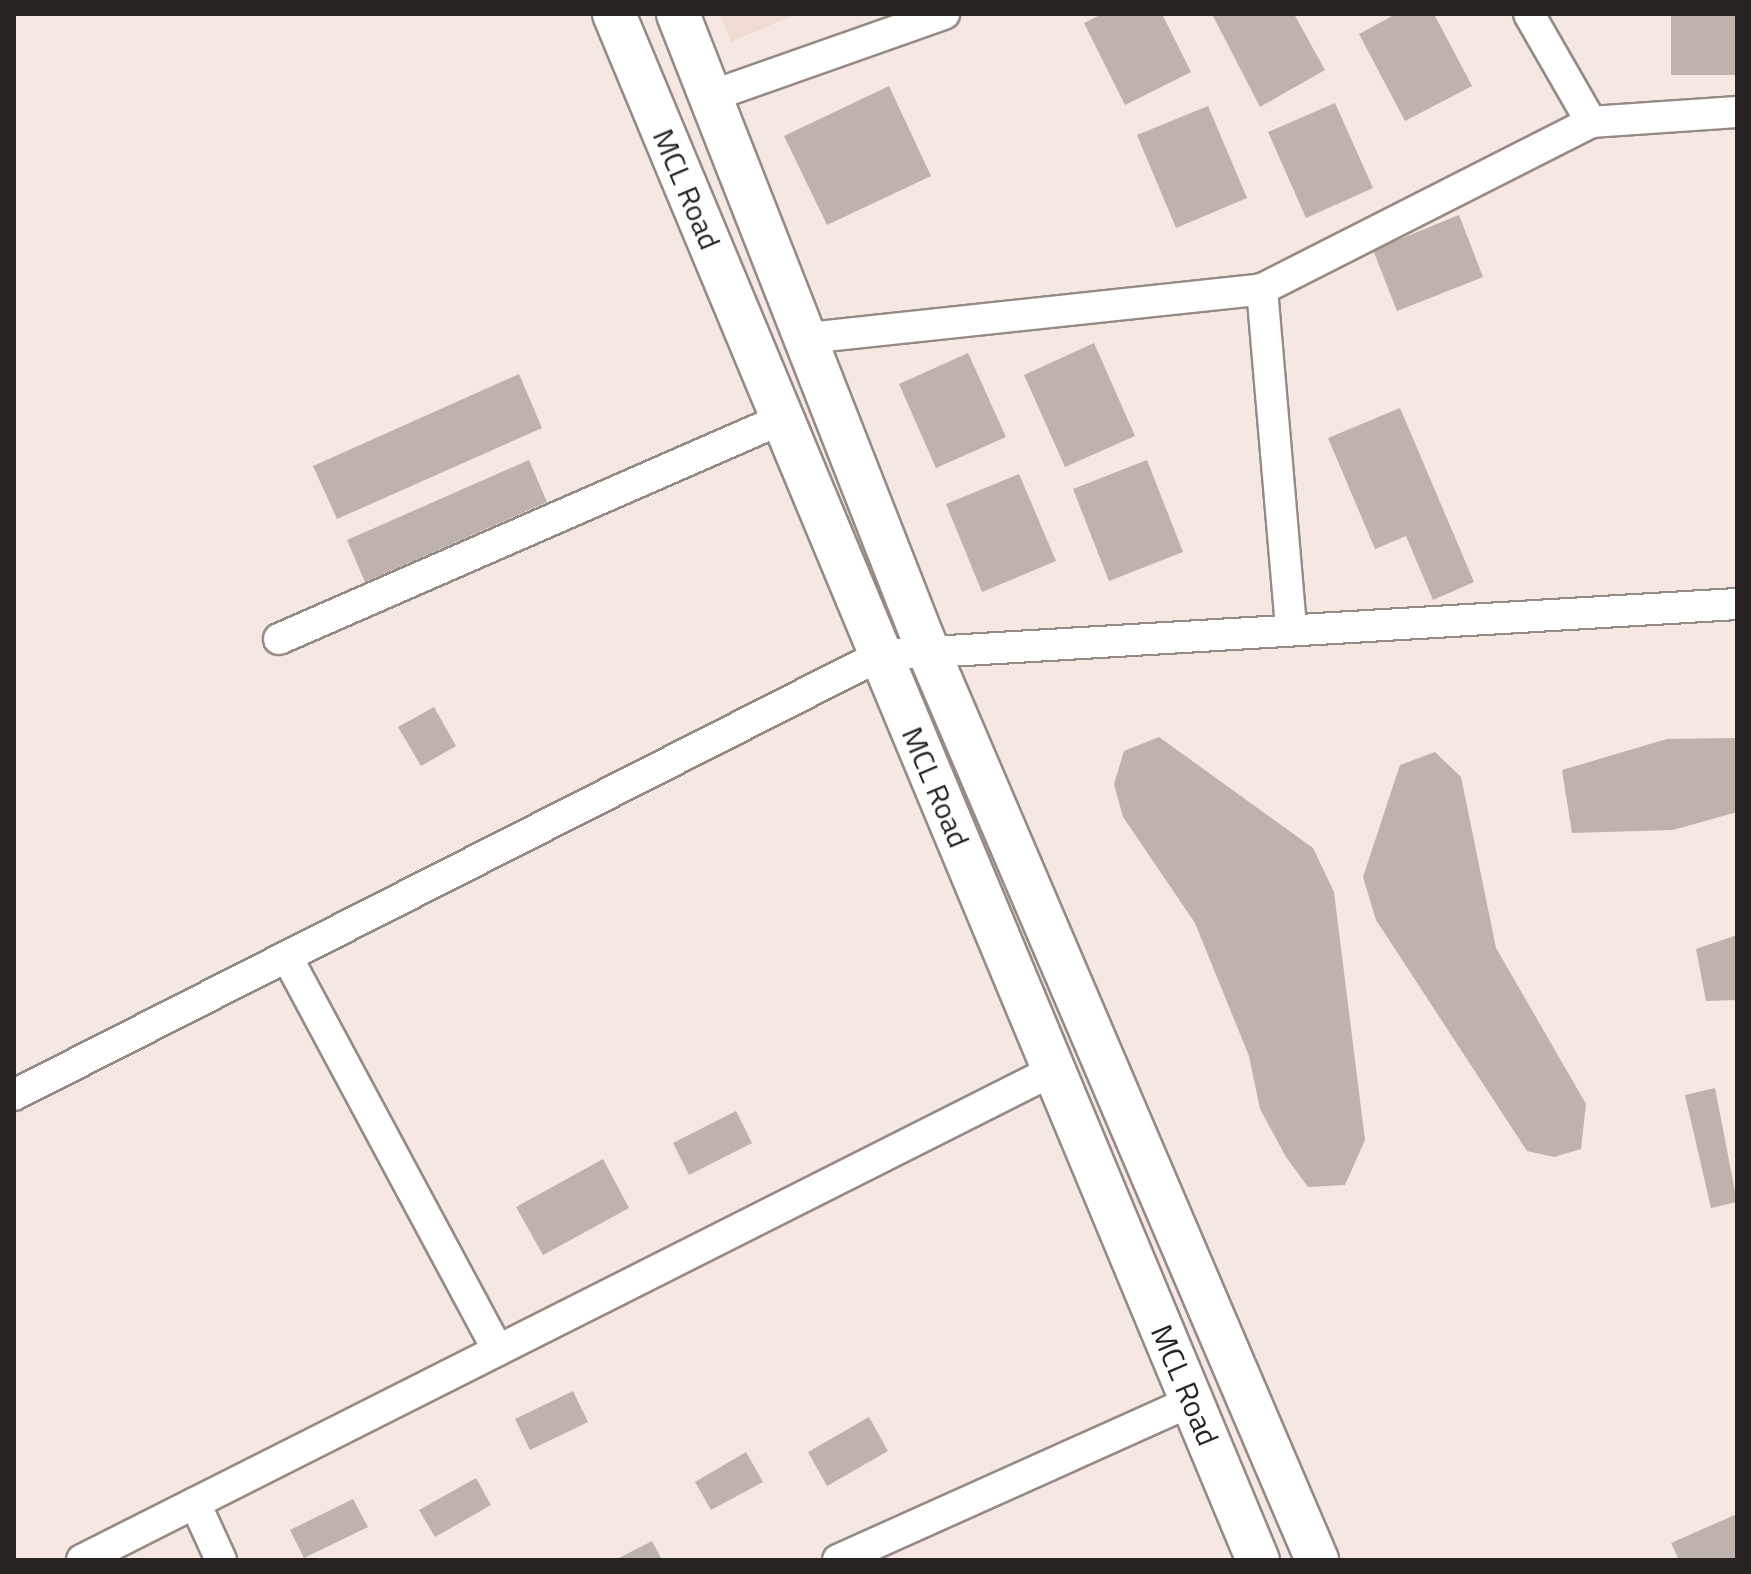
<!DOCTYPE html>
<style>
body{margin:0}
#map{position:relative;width:1751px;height:1574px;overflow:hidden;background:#f5e7e2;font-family:"Titillium Web",sans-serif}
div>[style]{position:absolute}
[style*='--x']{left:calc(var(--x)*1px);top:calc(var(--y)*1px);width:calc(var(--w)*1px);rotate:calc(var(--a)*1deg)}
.built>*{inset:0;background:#f0dbd2}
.building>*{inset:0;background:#beb2ac}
.roads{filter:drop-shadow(2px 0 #968a85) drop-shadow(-2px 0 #968a85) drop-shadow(0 2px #968a85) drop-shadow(0 -2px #968a85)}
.street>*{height:30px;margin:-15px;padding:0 15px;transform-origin:15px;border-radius:15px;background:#fff}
.secondary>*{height:42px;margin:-21px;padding:0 21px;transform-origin:21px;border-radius:21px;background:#fff}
span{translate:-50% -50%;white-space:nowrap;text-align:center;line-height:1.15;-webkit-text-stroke:6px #fff;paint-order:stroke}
.street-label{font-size:30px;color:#292422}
.frame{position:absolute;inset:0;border:16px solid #292422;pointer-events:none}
</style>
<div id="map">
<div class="built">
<i style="clip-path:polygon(720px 14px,796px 14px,731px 42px)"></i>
</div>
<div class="building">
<i style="clip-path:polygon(1102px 14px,1162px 14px,1191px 72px,1125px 105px,1084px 23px)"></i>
<i style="clip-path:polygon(1212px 14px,1294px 14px,1325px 70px,1260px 107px)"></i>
<i style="clip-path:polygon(1396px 14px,1434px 14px,1472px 86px,1405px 121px,1359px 34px)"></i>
<i style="clip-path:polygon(1671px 14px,1737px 14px,1737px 75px,1671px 75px)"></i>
<i style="clip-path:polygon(889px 86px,931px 176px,827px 225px,784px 136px)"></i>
<i style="clip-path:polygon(1335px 103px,1373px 188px,1306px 218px,1268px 132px)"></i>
<i style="clip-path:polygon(1208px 106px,1247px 198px,1176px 228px,1137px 135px)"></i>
<i style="clip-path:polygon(1459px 215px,1483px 277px,1397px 311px,1373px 250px)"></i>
<i style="clip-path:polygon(1094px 343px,1135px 436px,1065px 467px,1024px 375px)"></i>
<i style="clip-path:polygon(968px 353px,1006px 437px,936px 468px,899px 384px)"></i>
<i style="clip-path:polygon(519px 374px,542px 428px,337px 519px,313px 466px)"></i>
<i style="clip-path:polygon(1400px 408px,1474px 582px,1433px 600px,1406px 536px,1375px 549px,1328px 438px)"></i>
<i style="clip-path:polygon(529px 460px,547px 502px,365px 582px,347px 540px)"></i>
<i style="clip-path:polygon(1147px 460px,1183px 552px,1109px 581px,1073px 489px)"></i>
<i style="clip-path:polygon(1019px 474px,1056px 561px,982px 592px,946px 504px)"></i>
<i style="clip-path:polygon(434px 707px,456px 746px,421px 766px,398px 727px)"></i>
<i style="clip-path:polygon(1159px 737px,1313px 848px,1334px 892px,1365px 1140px,1345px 1185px,1308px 1187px,1286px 1157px,1260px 1109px,1249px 1056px,1195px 923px,1123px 817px,1114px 784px,1124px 751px)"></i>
<i style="clip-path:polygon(1737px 738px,1737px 812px,1673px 830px,1572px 833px,1562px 770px,1667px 739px)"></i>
<i style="clip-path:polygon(1435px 752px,1461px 777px,1496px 948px,1586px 1104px,1581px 1149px,1554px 1157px,1527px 1151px,1376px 920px,1363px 877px,1400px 765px)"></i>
<i style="clip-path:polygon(1737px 935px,1737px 1000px,1706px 1001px,1696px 949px)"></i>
<i style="clip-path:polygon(1715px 1088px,1737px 1202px,1711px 1208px,1685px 1095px)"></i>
<i style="clip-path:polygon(736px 1111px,752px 1143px,689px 1175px,673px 1143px)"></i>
<i style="clip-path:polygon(603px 1159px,629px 1208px,543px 1255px,516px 1207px)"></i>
<i style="clip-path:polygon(573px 1391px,588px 1422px,530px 1450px,515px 1419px)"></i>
<i style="clip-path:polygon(869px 1417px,888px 1451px,827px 1486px,808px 1452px)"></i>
<i style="clip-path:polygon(746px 1452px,763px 1482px,711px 1510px,695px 1482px)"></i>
<i style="clip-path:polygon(476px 1478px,491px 1505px,435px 1537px,419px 1510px)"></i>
<i style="clip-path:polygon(353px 1499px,368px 1527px,304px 1558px,290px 1530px)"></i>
<i style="clip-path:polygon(1737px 1514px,1737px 1560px,1679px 1560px,1671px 1543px)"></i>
<i style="clip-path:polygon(652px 1541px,662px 1560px,615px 1560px)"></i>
</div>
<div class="roads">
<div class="street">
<i style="--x:1529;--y:14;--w:125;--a:60.1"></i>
<i style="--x:714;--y:95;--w:244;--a:-19.4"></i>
<i style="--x:1262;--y:289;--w:339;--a:85.1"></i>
<i style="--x:807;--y:338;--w:458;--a:-6.1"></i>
<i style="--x:1262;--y:289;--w:369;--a:-26.9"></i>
<i style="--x:1591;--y:122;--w:146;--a:-3.9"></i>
<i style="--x:279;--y:639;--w:549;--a:-23.62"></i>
<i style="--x:287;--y:957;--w:446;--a:61.8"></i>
<i style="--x:14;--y:1095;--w:972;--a:-26.91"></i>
<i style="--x:881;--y:655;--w:858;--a:-3.41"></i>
<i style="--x:195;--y:1503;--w:63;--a:65.5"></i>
<i style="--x:82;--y:1560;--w:1089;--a:-26.75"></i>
<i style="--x:838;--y:1560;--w:387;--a:-24.2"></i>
</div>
<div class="secondary">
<i style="--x:614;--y:14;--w:1675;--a:67.39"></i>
<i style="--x:678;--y:14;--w:668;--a:68.58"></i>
<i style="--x:922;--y:636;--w:1005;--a:66.85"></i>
</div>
</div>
<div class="street-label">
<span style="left:687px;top:189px;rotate:67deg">MCL Road</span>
<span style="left:936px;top:787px;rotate:67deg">MCL Road</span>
<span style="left:1185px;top:1385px;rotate:67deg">MCL Road</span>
</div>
<div class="frame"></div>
</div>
